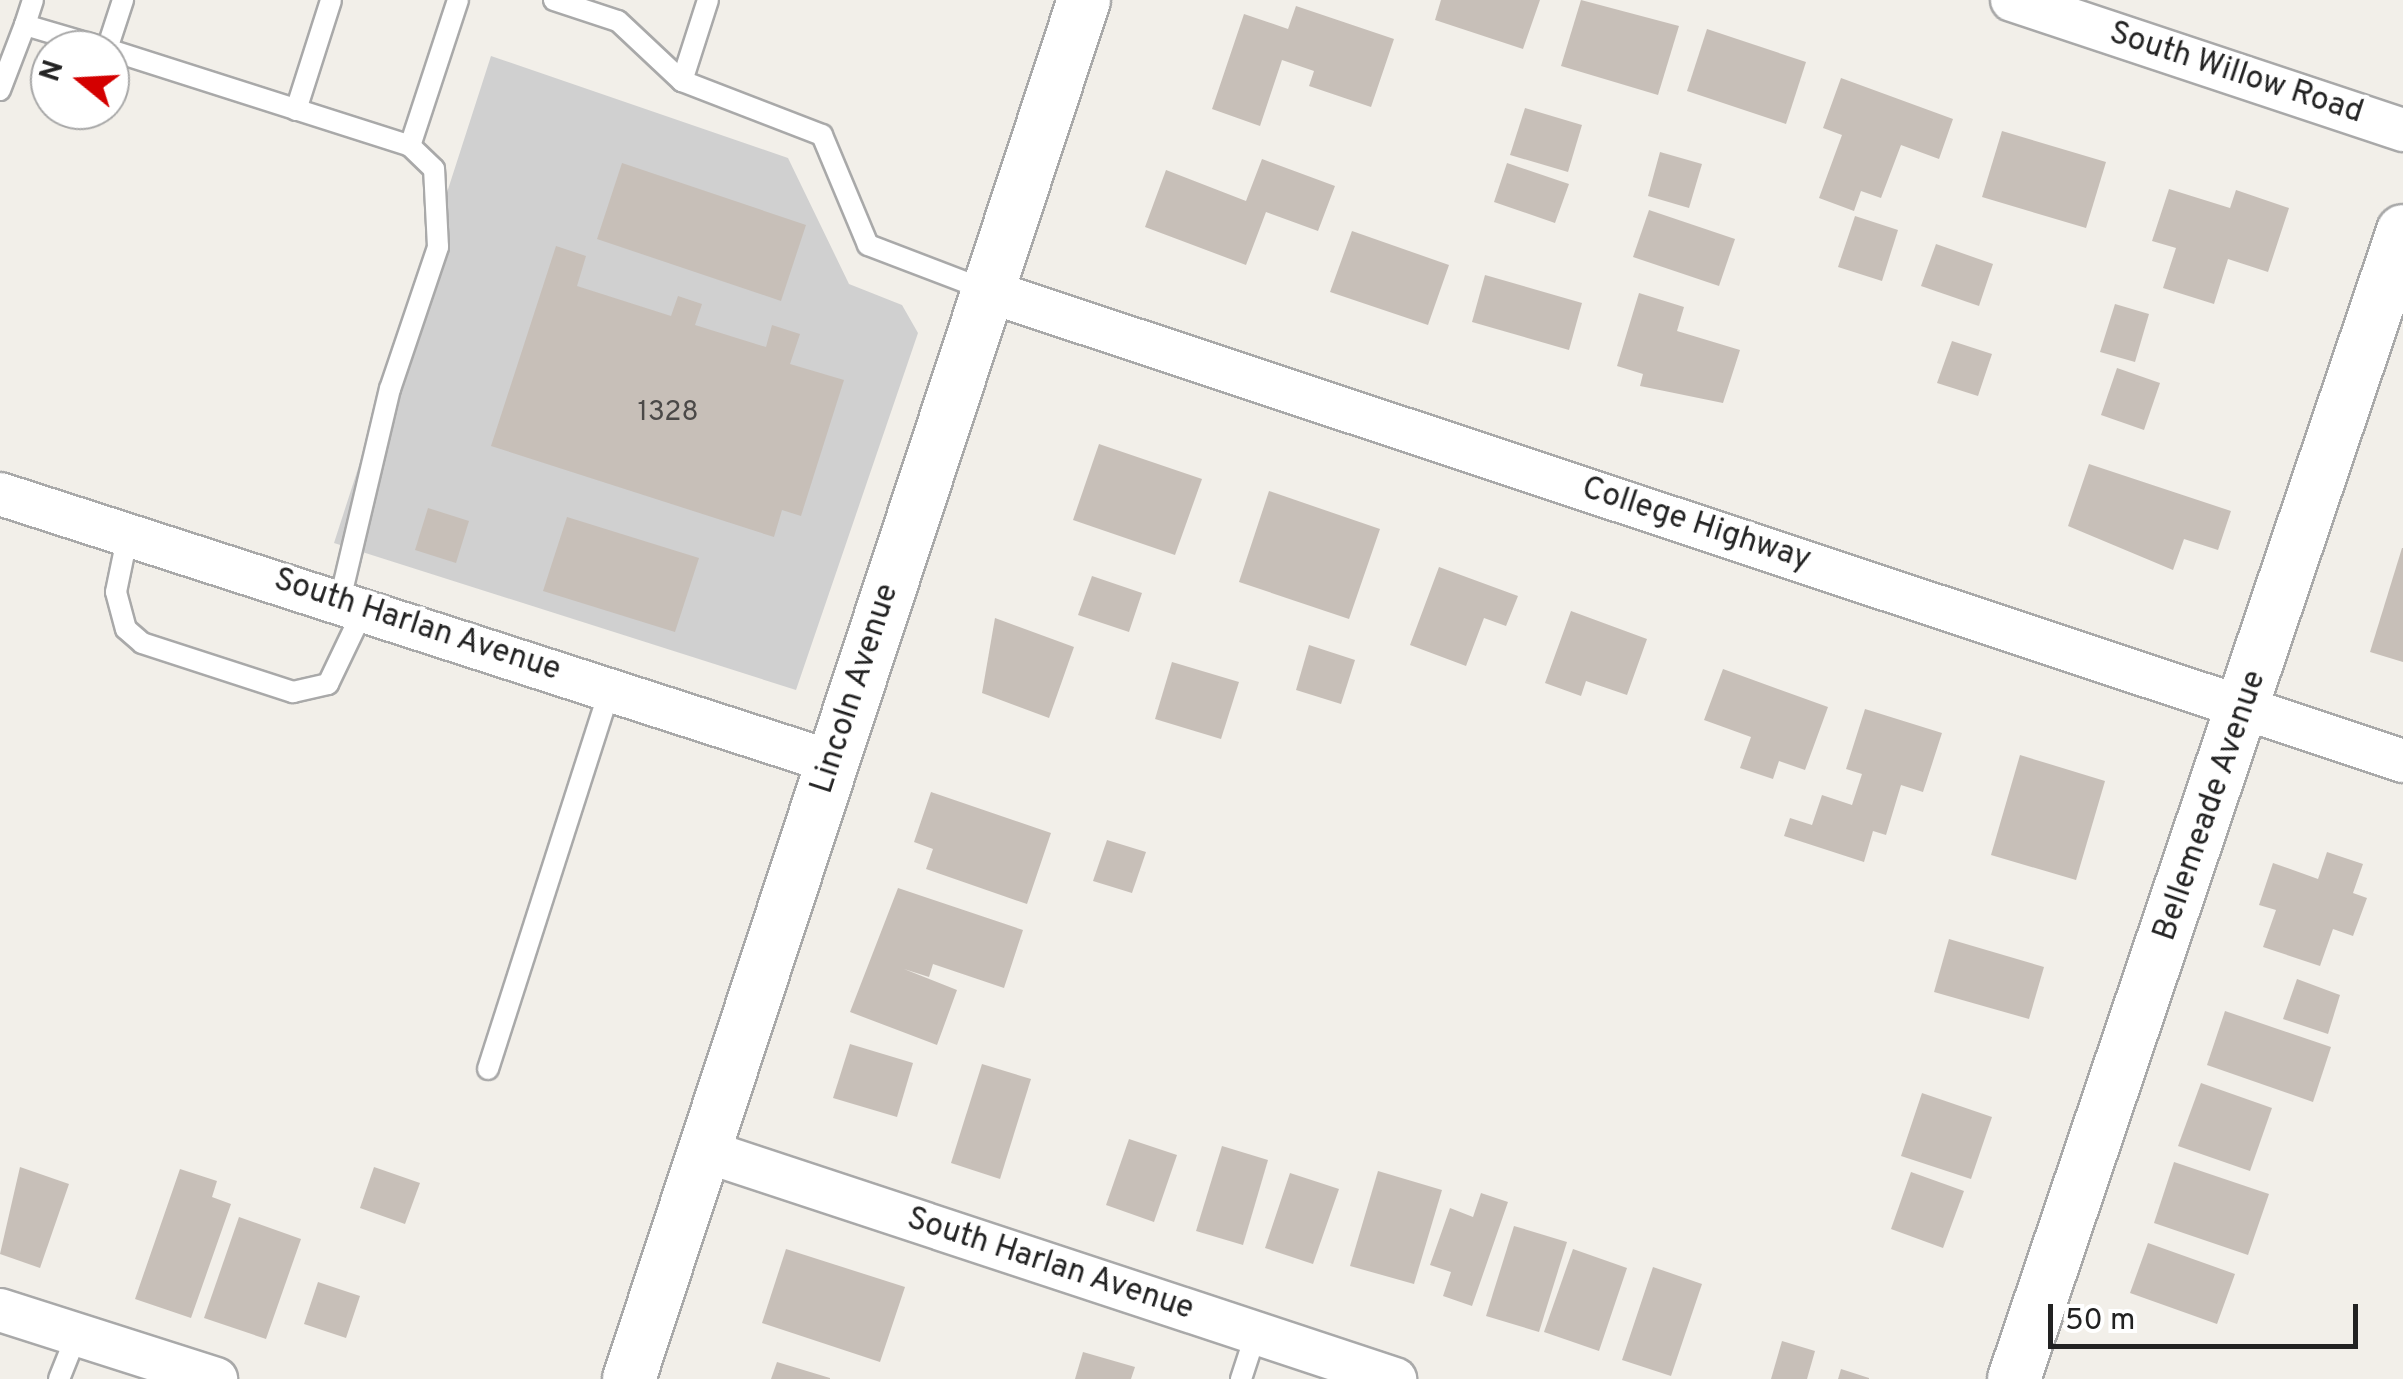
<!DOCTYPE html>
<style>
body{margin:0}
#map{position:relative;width:2403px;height:1379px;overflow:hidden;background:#f2efe9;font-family:Overpass,sans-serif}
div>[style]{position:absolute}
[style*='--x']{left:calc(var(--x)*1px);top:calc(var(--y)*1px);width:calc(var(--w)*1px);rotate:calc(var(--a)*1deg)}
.religious>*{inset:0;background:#d0d0d0}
.building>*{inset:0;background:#c7bfb8}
.roads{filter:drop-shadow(2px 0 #a9a9a9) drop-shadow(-2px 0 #a9a9a9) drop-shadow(0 2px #a9a9a9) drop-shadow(0 -2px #a9a9a9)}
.service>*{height:20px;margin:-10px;padding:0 10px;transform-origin:10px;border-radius:10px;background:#fff}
.minor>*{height:42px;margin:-21px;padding:0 21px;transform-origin:21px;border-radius:21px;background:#fff}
.tertiary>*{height:52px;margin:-26px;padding:0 26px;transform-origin:26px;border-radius:26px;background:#fff}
span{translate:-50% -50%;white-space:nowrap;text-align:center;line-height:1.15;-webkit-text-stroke:8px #fff;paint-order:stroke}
.number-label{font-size:28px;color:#4b4948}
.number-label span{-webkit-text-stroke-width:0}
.street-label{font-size:32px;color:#222}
.north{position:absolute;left:30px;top:30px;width:100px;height:100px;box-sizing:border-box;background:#fff;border:2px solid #a7a7a7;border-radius:50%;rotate:288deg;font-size:28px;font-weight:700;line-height:40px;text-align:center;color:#222}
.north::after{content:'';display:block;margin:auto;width:35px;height:45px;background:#d40000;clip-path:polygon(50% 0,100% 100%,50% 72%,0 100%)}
.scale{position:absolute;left:2048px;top:1304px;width:310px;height:45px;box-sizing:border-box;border:5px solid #222;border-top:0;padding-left:12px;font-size:30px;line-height:35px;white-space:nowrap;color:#222;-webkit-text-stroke:8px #fff;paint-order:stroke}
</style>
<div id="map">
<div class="religious">
<i style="clip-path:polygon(491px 56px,788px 158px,849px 284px,902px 305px,918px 333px,796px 690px,334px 543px)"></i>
</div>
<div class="building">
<i style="clip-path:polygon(1441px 0,1540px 0,1523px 49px,1435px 20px)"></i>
<i style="clip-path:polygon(1581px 0,1679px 26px,1658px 95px,1561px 66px)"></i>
<i style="clip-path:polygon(1296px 6px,1394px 39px,1371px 107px,1309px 86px,1314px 71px,1282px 60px,1260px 126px,1212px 109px,1244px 14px,1288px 29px)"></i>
<i style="clip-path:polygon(1707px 29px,1806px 62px,1786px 124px,1687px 91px)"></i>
<i style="clip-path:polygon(1841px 78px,1953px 119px,1939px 159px,1901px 145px,1881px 198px,1861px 191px,1854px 211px,1819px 198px,1842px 135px,1823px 128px)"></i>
<i style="clip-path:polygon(1525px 108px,1582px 125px,1568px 172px,1510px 155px)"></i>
<i style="clip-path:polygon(2002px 131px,2106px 162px,2086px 228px,1982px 197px)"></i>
<i style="clip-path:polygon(1660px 152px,1702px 164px,1689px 208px,1648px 196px)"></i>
<i style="clip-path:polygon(1262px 159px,1335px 186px,1318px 231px,1266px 212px,1246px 265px,1145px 227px,1166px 170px,1246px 201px)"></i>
<i style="clip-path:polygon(622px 163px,806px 225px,781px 301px,597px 239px)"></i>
<i style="clip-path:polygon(1507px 163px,1569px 184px,1555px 223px,1494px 202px)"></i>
<i style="clip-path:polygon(2169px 189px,2230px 208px,2236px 190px,2289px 208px,2268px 272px,2228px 259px,2214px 304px,2163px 288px,2176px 248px,2152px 241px)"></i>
<i style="clip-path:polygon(1649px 210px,1735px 239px,1719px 286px,1633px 257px)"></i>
<i style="clip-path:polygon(1855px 216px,1898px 230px,1882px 281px,1838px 267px)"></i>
<i style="clip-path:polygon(1352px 231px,1449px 265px,1428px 325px,1330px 292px)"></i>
<i style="clip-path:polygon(1936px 244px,1993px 264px,1979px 306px,1921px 286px)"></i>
<i style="clip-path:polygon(556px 246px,586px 256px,577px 286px,671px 316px,678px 296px,702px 304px,695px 325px,766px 347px,772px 325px,800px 334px,790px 364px,844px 380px,801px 516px,782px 510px,774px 537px,491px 446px)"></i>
<i style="clip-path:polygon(1485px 275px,1582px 303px,1569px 350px,1472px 322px)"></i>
<i style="clip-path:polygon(1639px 293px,1684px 307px,1677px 331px,1740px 350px,1723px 403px,1640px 386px,1643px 374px,1617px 366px)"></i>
<i style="clip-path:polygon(2115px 304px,2149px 314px,2135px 362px,2100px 352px)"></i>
<i style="clip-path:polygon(1952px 341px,1992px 354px,1978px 396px,1937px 383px)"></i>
<i style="clip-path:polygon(2117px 368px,2160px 383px,2144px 430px,2101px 415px)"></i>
<i style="clip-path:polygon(1099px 444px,1202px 479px,1175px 555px,1073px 520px)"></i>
<i style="clip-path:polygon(2089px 464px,2231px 511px,2218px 550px,2184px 539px,2173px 570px,2068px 526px)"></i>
<i style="clip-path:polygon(1269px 491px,1380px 529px,1349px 619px,1239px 582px)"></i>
<i style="clip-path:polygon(428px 508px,469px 521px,456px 563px,415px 550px)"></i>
<i style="clip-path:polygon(567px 517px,699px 558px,675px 632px,543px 591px)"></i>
<i style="clip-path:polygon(2402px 548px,2403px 548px,2403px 662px,2370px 652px)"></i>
<i style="clip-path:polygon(1439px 567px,1518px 596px,1506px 626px,1484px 618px,1466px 666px,1410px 645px)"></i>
<i style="clip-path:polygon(1092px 576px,1142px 593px,1129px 632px,1078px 615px)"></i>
<i style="clip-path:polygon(1571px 611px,1647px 639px,1627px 695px,1586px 681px,1581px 696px,1545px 683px)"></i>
<i style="clip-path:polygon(995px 618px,1074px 647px,1049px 718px,982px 693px)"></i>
<i style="clip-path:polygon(1309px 645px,1355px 660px,1341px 704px,1296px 690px)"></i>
<i style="clip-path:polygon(1172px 662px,1239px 682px,1221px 739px,1155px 719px)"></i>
<i style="clip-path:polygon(1723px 669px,1828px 707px,1805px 770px,1779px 761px,1773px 779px,1740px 768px,1751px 737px,1704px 720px)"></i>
<i style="clip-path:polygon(1865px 709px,1942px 733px,1923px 792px,1901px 785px,1886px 835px,1873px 831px,1864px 862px,1784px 836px,1790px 818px,1812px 825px,1822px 795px,1852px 805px,1862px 774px,1846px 769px)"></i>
<i style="clip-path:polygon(2020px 755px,2105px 781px,2076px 880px,1991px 855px)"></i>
<i style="clip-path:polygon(931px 792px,1051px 833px,1027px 904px,926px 869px,933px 849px,914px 842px)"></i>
<i style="clip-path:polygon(1107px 840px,1146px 852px,1132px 893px,1093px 881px)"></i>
<i style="clip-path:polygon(2327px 852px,2363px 864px,2353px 893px,2367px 898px,2353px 936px,2333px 929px,2320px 966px,2263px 947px,2276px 910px,2259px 905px,2273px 863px,2318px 879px)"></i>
<i style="clip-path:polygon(898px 888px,1023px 930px,1004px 988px,933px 964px,929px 977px,904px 969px,957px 990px,937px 1045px,850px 1012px)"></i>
<i style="clip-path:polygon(1949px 939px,2044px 967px,2029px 1019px,1934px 992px)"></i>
<i style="clip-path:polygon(2297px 979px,2340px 995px,2328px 1034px,2283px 1019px)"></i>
<i style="clip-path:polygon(2225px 1011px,2331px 1047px,2313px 1102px,2207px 1065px)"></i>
<i style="clip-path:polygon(850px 1044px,913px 1063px,897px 1117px,833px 1098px)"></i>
<i style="clip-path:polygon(982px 1064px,1031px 1079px,1000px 1179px,951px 1163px)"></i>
<i style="clip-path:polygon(2201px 1083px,2272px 1108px,2250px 1171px,2178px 1146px)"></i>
<i style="clip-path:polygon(1922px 1093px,1992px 1117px,1971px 1179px,1901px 1156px)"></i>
<i style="clip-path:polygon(1129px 1139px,1177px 1155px,1154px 1222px,1106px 1205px)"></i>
<i style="clip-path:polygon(1222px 1146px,1268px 1160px,1243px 1245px,1196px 1231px)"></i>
<i style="clip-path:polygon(2174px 1162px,2269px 1194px,2248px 1255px,2154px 1223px)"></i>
<i style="clip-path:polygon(20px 1167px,69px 1184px,40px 1268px,0 1254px)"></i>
<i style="clip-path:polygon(374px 1167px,420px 1183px,405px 1224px,360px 1208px)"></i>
<i style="clip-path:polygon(180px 1169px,217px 1181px,212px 1197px,231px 1204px,191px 1318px,135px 1299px)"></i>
<i style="clip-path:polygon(1378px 1171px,1442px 1190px,1414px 1284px,1350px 1266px)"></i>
<i style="clip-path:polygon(1911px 1172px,1964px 1191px,1943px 1248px,1891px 1229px)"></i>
<i style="clip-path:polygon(1290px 1173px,1339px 1189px,1313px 1264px,1265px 1248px)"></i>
<i style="clip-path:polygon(1481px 1193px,1508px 1202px,1472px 1306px,1443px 1296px,1451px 1272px,1430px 1265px,1450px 1208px,1473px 1217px)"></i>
<i style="clip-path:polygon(239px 1217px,301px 1239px,266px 1339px,204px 1318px)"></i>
<i style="clip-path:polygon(1514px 1226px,1567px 1242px,1539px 1332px,1486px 1316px)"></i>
<i style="clip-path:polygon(2148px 1243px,2235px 1274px,2217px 1324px,2130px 1293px)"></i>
<i style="clip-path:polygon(786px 1249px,905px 1287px,880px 1362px,762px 1323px)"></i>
<i style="clip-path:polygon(1573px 1249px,1627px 1268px,1599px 1351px,1544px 1332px)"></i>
<i style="clip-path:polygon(1653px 1267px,1702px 1284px,1671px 1376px,1622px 1360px)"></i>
<i style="clip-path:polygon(318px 1282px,360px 1296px,346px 1338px,304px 1324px)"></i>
<i style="clip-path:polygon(1782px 1341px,1815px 1351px,1807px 1379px,1771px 1379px)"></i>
<i style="clip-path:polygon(1083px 1352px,1135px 1367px,1131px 1379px,1075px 1379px)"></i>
<i style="clip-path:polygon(777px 1362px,830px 1378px,830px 1379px,771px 1379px)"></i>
<i style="clip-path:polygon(1841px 1369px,1869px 1378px,1869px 1379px,1838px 1379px)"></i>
</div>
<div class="roads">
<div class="service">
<i style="--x:33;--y:0;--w:26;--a:108"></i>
<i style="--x:25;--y:25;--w:89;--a:16.4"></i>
<i style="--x:554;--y:0;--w:67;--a:18.2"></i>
<i style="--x:618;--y:21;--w:88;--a:43.2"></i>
<i style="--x:708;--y:0;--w:85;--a:107.8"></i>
<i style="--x:682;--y:81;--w:150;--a:21.1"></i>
<i style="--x:822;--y:135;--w:119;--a:67.3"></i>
<i style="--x:868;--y:245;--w:126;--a:20.9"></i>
<i style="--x:107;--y:49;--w:52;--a:-71.9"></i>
<i style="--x:110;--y:50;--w:315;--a:17.7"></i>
<i style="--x:410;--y:146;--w:154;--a:-71.8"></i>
<i style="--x:0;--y:90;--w:70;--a:-69"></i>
<i style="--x:296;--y:110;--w:115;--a:-72.3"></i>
<i style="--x:128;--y:534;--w:59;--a:101.7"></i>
<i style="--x:116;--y:592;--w:38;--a:75"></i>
<i style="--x:126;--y:629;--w:21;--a:41"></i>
<i style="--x:142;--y:643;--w:159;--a:18"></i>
<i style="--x:293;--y:692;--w:36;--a:-13"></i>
<i style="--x:328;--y:684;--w:83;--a:-64.4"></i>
<i style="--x:340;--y:600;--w:217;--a:-76.7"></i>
<i style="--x:390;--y:389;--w:150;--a:-71.3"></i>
<i style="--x:438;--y:247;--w:78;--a:-92.9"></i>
<i style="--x:434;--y:169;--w:33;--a:-136"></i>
<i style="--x:488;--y:1069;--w:400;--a:-72.2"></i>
<i style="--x:59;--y:1379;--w:48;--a:-68.2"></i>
<i style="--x:1241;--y:1379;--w:48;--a:-71.9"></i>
</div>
<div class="minor">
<i style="--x:2012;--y:0;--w:412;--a:18.4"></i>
<i style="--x:988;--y:291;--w:1491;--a:18.37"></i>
<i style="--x:0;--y:494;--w:874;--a:17.85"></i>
<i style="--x:705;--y:1151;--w:727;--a:18.29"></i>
<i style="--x:0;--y:1310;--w:227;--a:17.7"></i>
</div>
<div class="tertiary">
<i style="--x:629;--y:1379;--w:1452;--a:-71.74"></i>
<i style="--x:2014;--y:1379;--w:1212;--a:-71.28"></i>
</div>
</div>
<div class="number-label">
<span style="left:668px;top:413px">1328</span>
</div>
<div class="street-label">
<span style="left:2236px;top:74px;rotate:18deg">South Willow Road</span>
<span style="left:1696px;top:525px;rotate:18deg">College Highway</span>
<span style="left:417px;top:626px;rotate:18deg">South Harlan Avenue</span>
<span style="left:856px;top:689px;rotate:-72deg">Lincoln Avenue</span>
<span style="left:2211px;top:806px;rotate:-71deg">Bellemeade Avenue</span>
<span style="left:1050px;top:1265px;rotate:18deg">South Harlan Avenue</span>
</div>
<div class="north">N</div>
<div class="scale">50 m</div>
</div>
